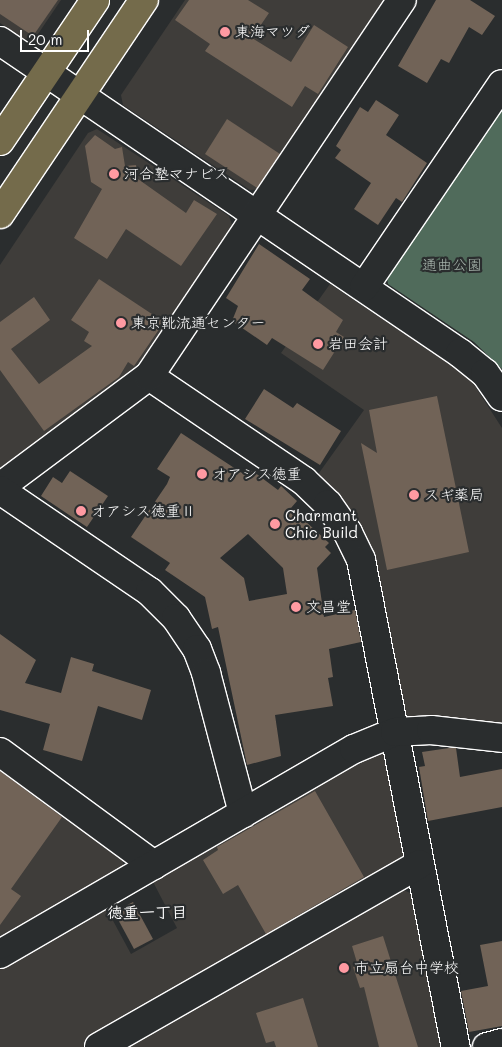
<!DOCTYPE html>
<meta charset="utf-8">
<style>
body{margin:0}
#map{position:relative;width:502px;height:1047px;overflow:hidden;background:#2a2d2e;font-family:Mali,"Klee One",sans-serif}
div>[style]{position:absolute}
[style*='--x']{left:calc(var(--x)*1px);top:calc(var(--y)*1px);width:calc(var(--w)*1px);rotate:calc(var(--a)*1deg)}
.built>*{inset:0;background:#3f3d3a}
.green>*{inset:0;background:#506b5b}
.building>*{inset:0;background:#716357}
.roads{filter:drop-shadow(1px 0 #fff) drop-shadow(-1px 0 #fff) drop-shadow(0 1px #fff) drop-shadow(0 -1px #fff)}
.minor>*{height:28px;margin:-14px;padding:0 14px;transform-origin:14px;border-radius:14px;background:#2a2d2e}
.major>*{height:28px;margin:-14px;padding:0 14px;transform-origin:14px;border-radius:14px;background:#746b4b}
.dots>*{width:14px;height:14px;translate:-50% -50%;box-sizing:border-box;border:2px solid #2a2d2e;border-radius:50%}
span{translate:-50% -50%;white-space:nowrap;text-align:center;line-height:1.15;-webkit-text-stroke:4.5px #2a2d2e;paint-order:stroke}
.poi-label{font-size:15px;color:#fff}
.left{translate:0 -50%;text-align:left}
.park-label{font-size:15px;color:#a8b5ad}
.neighbourhood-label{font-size:16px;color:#fff;font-weight:700}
.scale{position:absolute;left:20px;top:30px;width:69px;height:22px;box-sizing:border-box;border:2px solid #fff;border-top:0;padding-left:6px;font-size:15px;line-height:18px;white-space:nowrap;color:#fff;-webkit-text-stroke:4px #2a2d2e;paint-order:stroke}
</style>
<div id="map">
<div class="built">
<i style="clip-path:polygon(0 0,61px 0,36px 37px,24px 39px,0 23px)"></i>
<i style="clip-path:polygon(185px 0,389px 0,262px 189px,250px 190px,123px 105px,121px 95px)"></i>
<i style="clip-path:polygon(97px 129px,229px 216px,234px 230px,140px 369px,0 474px,0 265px,88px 133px)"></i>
<i style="clip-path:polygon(330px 284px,457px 369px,473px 383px,502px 428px,502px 728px,416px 723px,401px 716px,381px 600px,314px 480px,364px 410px,281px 353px)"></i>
<i style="clip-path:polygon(379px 748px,391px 754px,409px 850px,404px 864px,83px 1047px,0 1047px,0 965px,104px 904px,131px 954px,177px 928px,151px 878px)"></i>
<i style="clip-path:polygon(0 763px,123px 853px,123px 872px,0 945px)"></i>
<i style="clip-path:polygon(399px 888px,417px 896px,445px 1047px,120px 1047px)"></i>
</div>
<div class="green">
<i style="clip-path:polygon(502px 101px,502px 369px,474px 342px,388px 284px,386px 272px)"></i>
</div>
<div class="building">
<i style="clip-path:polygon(0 0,58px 0,33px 36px,0 14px)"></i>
<i style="clip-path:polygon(189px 0,248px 0,269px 13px,252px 38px,291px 62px,314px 25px,348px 47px,318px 94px,305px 86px,292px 107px,205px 51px,210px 44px,175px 20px)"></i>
<i style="clip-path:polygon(436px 0,470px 0,495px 16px,482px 35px,469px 27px,449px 63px,441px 59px,427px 83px,398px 66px)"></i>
<i style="clip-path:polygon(376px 100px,399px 115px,386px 135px,427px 163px,402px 202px,396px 198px,378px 225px,354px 209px,371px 183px,335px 158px,341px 150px,336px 146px,360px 107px,368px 112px)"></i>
<i style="clip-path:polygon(227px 119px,280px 154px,257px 188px,205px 154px)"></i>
<i style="clip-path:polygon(95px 135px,115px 149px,122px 147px,125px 166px,136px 165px,138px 179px,186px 213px,194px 200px,217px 214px,181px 266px,126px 229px,107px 259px,74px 238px,102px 189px,91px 182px,85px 146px)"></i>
<i style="clip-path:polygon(259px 244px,310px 279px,302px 290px,343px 320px,336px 332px,344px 337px,323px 370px,272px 338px,267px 345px,232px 321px,238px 306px,226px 298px)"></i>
<i style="clip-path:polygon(99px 279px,164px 322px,134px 366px,128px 362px,119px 377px,44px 431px,0 370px,0 322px,34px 297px,50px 320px,11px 349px,39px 384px,92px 346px,84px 341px,89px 332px,71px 320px)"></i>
<i style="clip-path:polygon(264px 389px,293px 408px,297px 403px,341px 431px,320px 465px,245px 419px)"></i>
<i style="clip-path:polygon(437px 396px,469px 552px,387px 570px,361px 443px,377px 453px,369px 410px)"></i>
<i style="clip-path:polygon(evenodd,181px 433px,245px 475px,249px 470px,254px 472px,278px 490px,281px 486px,297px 501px,291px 508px,329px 543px,325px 547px,331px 553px,317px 568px,324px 617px,355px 610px,361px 642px,329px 649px,333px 677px,328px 678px,333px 706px,275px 715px,281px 756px,247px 765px,218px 627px,212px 629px,205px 597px,165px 570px,170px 563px,131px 537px,167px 484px,170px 477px,157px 469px,181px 433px,248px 534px,283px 568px,287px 594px,249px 601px,244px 578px,220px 558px,248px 534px)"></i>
<i style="clip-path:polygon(70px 471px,108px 496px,87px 527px,41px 496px,53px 477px,62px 483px)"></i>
<i style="clip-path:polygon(0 634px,36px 660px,25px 683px,61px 693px,71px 657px,94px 664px,92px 671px,151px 690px,142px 720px,98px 706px,82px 761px,43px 750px,50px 724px,0 710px)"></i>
<i style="clip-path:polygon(449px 748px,456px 748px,460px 777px,502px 769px,502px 807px,428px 821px,419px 767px,425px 766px,422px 752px)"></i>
<i style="clip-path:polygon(0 771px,62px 817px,11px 889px,21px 896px,0 925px)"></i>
<i style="clip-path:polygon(315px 791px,364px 877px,266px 934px,238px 885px,223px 894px,203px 860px,218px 850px,217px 847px)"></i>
<i style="clip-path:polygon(133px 902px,153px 939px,134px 949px,114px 912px)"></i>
<i style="clip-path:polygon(383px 936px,418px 1047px,379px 1047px,364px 987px,360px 988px,353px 967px,358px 966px,352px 946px)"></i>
<i style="clip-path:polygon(502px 941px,502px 1026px,469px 1032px,461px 991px,488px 986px,480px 945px)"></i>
<i style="clip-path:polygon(303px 998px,318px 1047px,276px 1047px,274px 1041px,266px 1043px,256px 1013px)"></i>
</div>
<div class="roads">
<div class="minor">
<i style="--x:0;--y:41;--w:556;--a:34.15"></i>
<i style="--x:460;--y:353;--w:32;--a:39"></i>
<i style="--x:485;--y:373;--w:29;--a:55"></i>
<i style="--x:364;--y:287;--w:245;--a:-55.8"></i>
<i style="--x:149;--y:376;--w:187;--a:34.1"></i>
<i style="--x:304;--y:481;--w:33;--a:44"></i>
<i style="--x:328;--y:504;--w:35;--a:55"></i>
<i style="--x:348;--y:533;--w:30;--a:64"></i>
<i style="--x:361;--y:560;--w:496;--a:79"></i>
<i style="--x:0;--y:487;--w:186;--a:-36.7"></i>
<i style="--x:149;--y:376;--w:453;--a:-56.1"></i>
<i style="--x:0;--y:490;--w:181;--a:34.2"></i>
<i style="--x:150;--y:592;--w:37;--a:45"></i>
<i style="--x:176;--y:618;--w:37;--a:56"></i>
<i style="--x:197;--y:649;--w:26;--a:69"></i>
<i style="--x:206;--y:673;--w:145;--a:75.2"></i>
<i style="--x:0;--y:752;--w:191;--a:36.3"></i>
<i style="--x:0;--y:954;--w:409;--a:-30.1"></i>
<i style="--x:354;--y:749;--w:44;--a:-22.5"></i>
<i style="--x:395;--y:732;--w:36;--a:-3"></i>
<i style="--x:431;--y:730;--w:71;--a:6.4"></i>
<i style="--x:99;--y:1047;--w:369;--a:-29.7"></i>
<i style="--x:487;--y:1047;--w:16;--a:-15"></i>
</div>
<div class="major">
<i style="--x:0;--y:141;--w:170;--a:-56"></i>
<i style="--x:0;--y:214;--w:258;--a:-56.1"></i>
</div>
</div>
<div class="dots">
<i style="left:225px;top:32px;background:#ff9aa2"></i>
<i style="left:114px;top:174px;background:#ff9aa2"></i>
<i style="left:121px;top:323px;background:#ff9aa2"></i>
<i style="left:318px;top:344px;background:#ff9aa2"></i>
<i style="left:202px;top:474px;background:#ff9aa2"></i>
<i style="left:414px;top:495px;background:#ff9aa2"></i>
<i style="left:81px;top:511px;background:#ff9aa2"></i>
<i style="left:275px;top:524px;background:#ff9aa2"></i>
<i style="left:296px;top:607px;background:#ff9aa2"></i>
<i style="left:344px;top:968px;background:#ff9aa2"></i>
</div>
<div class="poi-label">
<span class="left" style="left:235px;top:32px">東海マツダ</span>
<span class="left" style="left:124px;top:174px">河合塾マナビス</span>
<span class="left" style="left:131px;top:323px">東京靴流通センター</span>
<span class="left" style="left:328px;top:344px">岩田会計</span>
<span class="left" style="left:212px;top:474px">オアシス徳重</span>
<span class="left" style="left:424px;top:495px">スギ薬局</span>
<span class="left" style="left:91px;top:511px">オアシス徳重Ⅱ</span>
<span class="left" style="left:285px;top:524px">Charmant<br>Chic Build</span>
<span class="left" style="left:306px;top:607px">文昌堂</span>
<span class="left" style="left:354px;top:968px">市立扇台中学校</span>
</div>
<div class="park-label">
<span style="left:452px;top:265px">通曲公園</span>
</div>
<div class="neighbourhood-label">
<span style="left:147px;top:912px">徳重一丁目</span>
</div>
<div class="scale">20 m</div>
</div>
